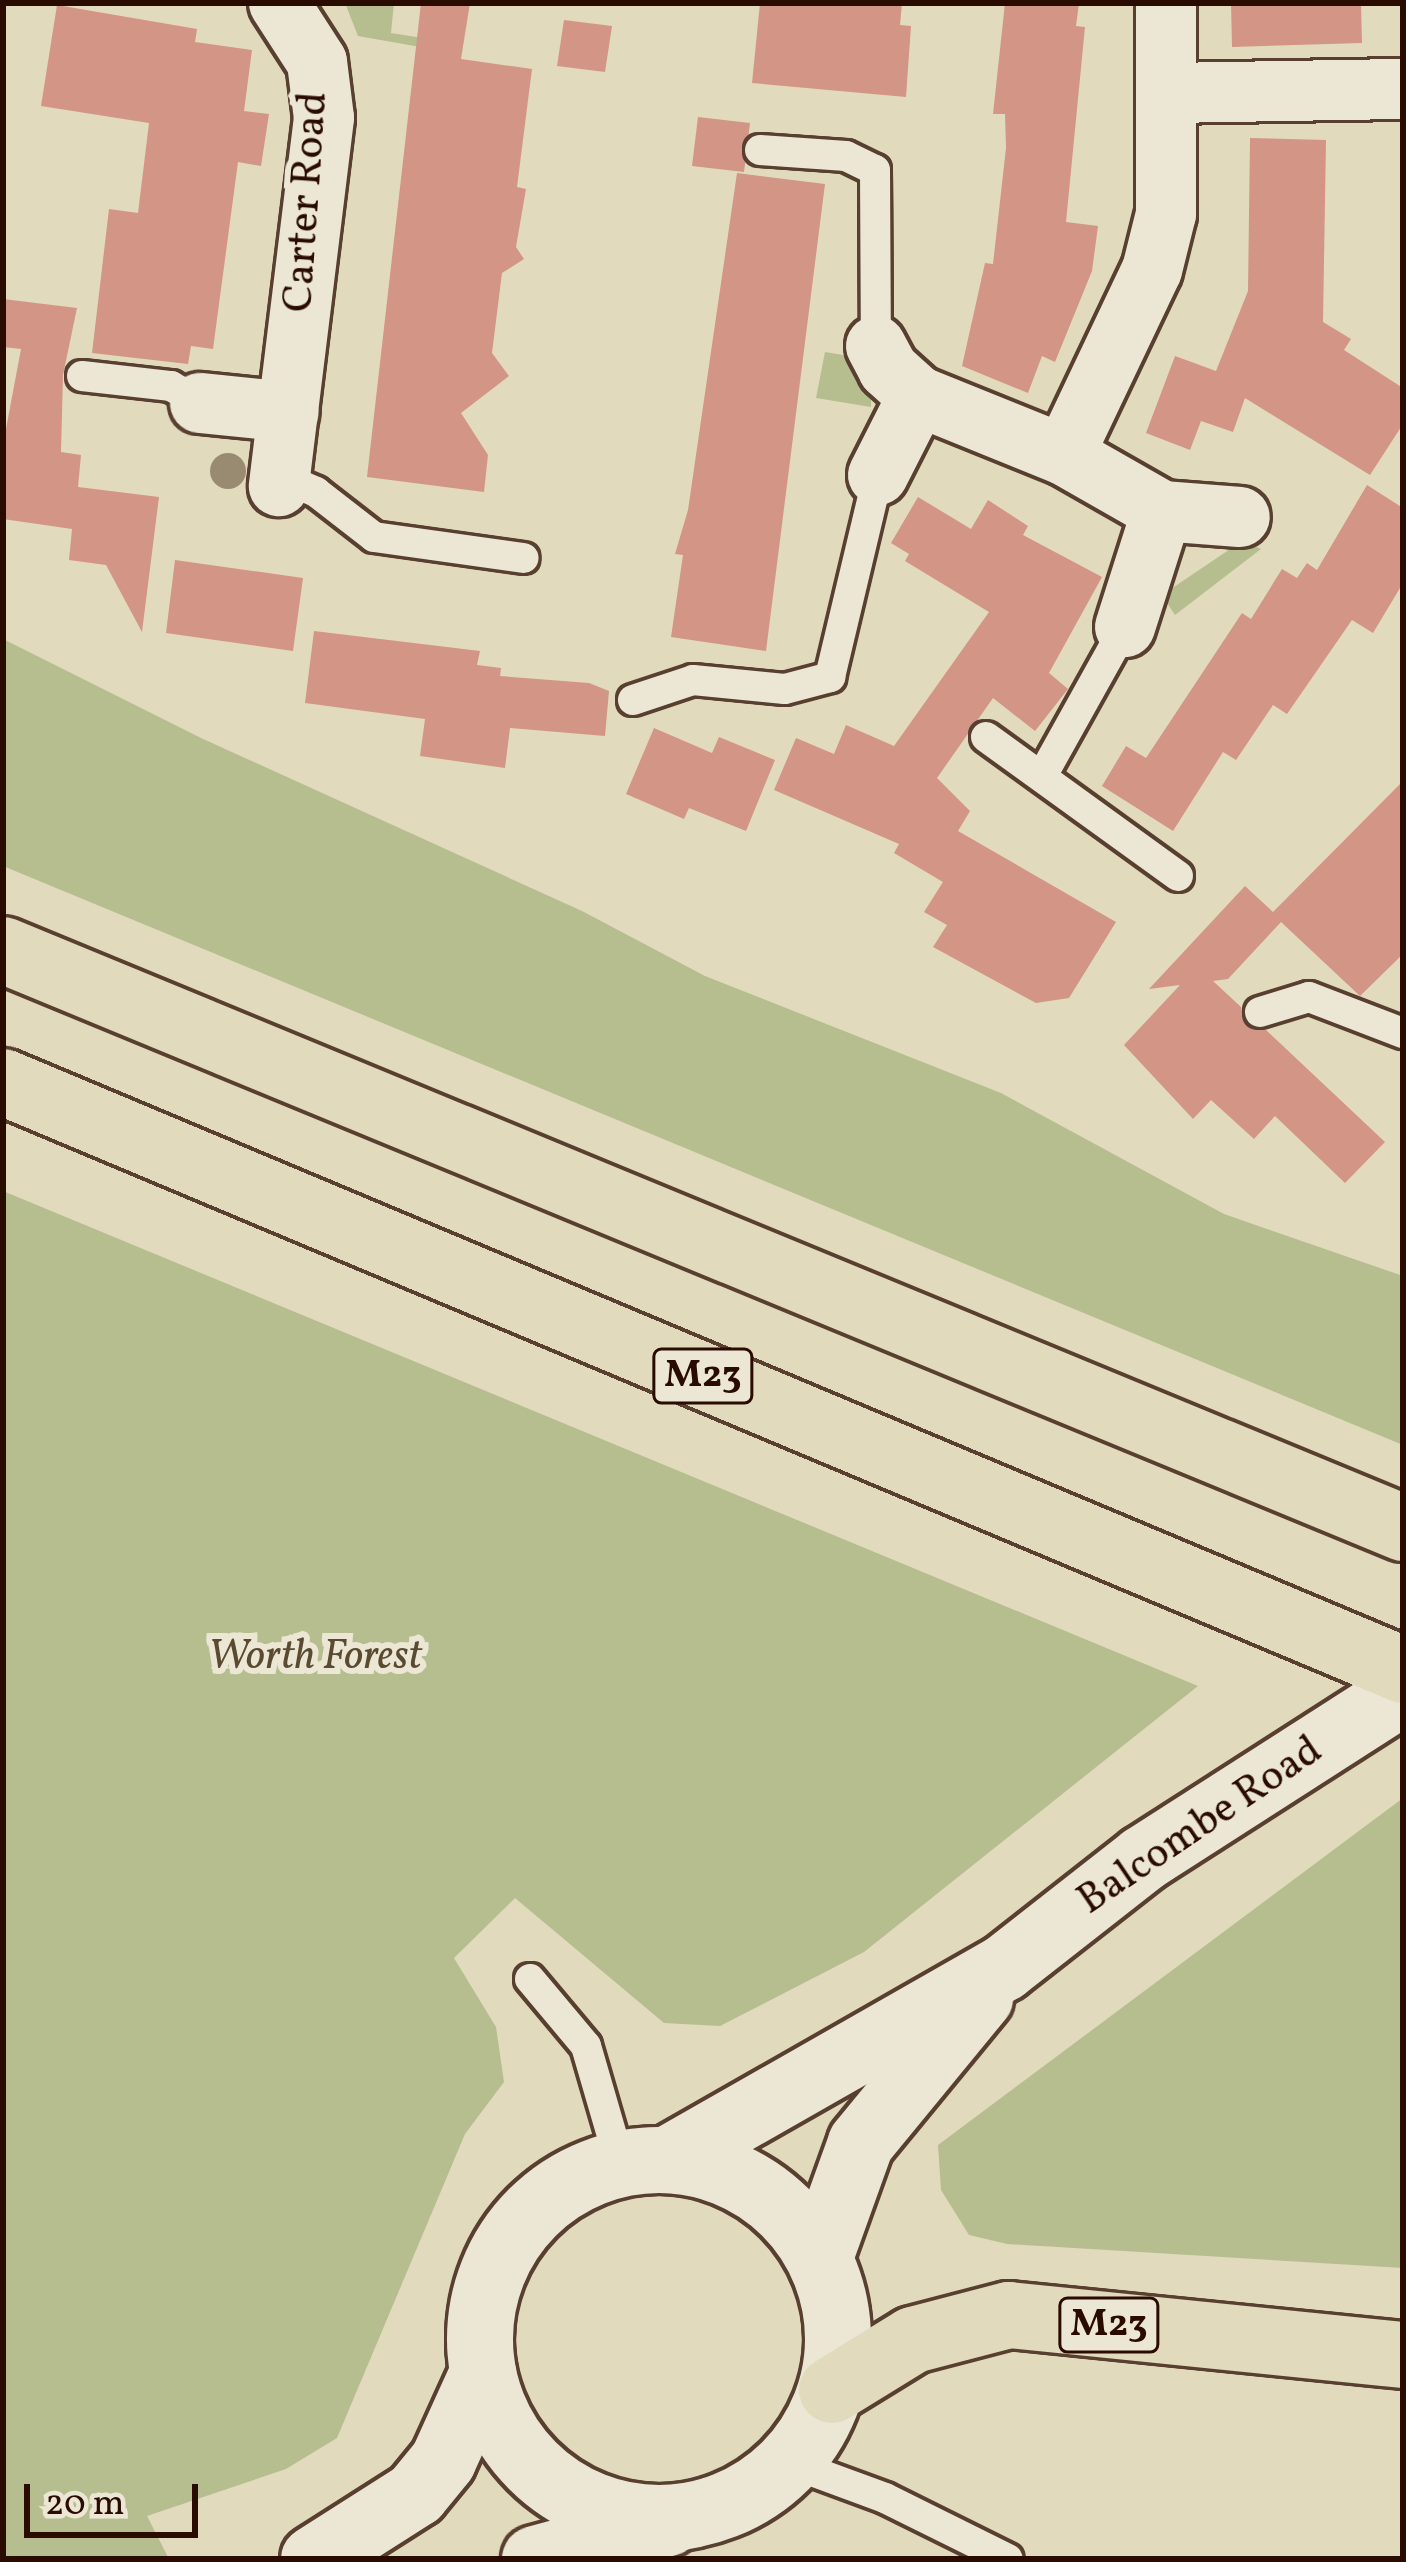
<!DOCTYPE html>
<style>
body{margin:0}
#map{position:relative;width:1406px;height:2562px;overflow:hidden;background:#e2dabd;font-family:Vollkorn,serif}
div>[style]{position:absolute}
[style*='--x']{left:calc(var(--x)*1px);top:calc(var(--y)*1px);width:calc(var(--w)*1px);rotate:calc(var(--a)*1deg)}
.green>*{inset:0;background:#b6be8f}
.building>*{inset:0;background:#d29586}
.roads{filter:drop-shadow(3px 0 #583f2f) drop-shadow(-3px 0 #583f2f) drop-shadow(0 3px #583f2f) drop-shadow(0 -3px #583f2f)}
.lane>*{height:30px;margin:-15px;padding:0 15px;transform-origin:15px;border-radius:15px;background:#ece7d4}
.street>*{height:60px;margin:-30px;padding:0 30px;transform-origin:30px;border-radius:30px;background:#ece7d4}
.secondary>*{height:66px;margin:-33px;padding:0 33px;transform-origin:33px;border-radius:33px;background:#ece7d4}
.secondary>.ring{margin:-33px;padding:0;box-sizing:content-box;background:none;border:66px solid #ece7d4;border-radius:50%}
.highway>*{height:66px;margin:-33px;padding:0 33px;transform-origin:33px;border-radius:33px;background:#e2dabd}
.trees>*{width:36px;height:36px;margin:-18px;border-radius:50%;background:#988b71}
span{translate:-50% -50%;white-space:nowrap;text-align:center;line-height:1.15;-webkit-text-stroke:12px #ece7d4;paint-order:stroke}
.shield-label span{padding:3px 9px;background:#ece7d4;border:3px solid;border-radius:9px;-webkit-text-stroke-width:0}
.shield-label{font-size:39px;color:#2a0b00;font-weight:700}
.street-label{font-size:42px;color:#2a0b00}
.park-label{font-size:42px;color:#5b4a32;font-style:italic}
.frame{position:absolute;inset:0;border:6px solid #2a0b00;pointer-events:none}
.scale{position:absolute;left:24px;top:2484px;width:174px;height:54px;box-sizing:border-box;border:6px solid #2a0b00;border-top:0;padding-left:15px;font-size:36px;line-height:42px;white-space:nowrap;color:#2a0b00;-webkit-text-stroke:9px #ece7d4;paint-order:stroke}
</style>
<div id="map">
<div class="green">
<i style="clip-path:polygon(345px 3px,394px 3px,391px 33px,429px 39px,426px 48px,358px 36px)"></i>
<i style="clip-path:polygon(825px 352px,849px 356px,871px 386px,871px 407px,816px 398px)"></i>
<i style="clip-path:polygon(1242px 541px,1261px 549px,1175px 615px,1162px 595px)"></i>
<i style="clip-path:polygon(3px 639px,201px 738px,582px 911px,705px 976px,1001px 1093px,1224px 1214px,1403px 1276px,1403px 1445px,3px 866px)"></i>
<i style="clip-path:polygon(3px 1191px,1198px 1686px,864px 1952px,720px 2026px,664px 2023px,515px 1898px,454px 1958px,496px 2027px,504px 2082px,465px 2134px,337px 2438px,286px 2469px,147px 2516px,169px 2559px,3px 2559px)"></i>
<i style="clip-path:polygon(1403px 1798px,1403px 2268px,1007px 2244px,969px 2235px,941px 2190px,938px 2145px)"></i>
</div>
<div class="building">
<i style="clip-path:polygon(421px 3px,470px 3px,461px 59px,532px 69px,517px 187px,526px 189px,516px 247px,524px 259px,502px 273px,492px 353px,509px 376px,461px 413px,488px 455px,484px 492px,367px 477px)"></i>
<i style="clip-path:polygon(760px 3px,902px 3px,900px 25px,911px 26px,906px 97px,752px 83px)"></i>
<i style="clip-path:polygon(1005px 3px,1079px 3px,1076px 26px,1085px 27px,1066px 222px,1098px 226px,1092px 271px,1055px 362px,1042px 356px,1028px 393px,962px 366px,985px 263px,993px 264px,1006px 148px,1005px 114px,993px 114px)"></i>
<i style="clip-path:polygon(1231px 3px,1361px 3px,1362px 43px,1232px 47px)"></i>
<i style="clip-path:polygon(57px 5px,197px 29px,195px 42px,252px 50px,244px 111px,269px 114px,261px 166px,238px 162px,213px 349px,191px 346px,188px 364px,92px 353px,109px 209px,138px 213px,149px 123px,41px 106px)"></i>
<i style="clip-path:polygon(564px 20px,612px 26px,605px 72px,557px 66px)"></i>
<i style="clip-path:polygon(698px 117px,750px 123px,744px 172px,692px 166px)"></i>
<i style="clip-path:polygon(1250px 138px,1326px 140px,1323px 322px,1351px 339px,1344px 350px,1403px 388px,1403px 424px,1370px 475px,1245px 398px,1233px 432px,1201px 421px,1190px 450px,1146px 433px,1175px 356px,1216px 371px,1248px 291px)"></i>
<i style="clip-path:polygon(737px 173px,825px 184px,766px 651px,671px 637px,683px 555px,675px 554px,688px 510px)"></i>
<i style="clip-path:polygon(3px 299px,77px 308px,63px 375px,61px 452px,81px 455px,78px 487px,159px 497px,142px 632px,106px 565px,69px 560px,72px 529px,3px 519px,3px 445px,21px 349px,3px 347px)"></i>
<i style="clip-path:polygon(1367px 485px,1403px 508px,1403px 583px,1373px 633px,1352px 620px,1287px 714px,1273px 705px,1236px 760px,1223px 752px,1173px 831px,1102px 786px,1126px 746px,1146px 758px,1242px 613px,1251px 619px,1282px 569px,1297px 578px,1307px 563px,1317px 570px)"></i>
<i style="clip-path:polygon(918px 497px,971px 529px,988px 500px,1028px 526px,1023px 535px,1102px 577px,1049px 673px,1068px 689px,1035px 731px,993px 698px,937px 778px,970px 811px,958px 831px,1116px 922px,1069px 998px,1036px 1003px,933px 947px,947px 925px,924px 912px,943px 882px,894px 853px,899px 844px,774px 790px,796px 738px,834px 754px,846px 725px,894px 746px,989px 612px,905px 561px,909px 554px,891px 543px)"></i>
<i style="clip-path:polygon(175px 560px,303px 578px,293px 651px,166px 633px)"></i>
<i style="clip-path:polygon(314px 631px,480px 651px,477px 665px,501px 668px,500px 676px,589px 683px,609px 691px,605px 736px,510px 728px,505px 768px,420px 756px,425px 719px,305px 703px)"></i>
<i style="clip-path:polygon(654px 728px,712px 753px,719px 737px,775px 760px,746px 831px,689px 808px,684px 819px,626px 794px)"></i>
<i style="clip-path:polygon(1403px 781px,1403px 954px,1360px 996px,1281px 922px,1228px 979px,1213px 981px,1241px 1007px,1246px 1025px,1266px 1030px,1385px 1142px,1345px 1183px,1275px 1116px,1254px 1139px,1211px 1100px,1193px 1119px,1124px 1045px,1180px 985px,1149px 989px,1245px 886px,1273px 912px)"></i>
</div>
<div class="roads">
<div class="lane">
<i style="--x:760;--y:150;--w:86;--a:4"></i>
<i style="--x:846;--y:156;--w:32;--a:26"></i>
<i style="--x:875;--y:170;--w:176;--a:89.7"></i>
<i style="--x:82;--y:376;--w:90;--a:6.4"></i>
<i style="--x:171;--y:386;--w:34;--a:30"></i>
<i style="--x:281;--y:477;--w:38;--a:23"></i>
<i style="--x:316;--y:492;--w:73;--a:37.8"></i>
<i style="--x:374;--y:537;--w:151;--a:8"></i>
<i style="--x:633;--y:700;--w:63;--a:-18.4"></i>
<i style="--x:693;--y:680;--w:92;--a:5.6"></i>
<i style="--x:785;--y:689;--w:47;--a:-14.9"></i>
<i style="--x:830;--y:677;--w:208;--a:-76.6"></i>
<i style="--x:986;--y:737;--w:237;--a:35.9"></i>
<i style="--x:1042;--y:776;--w:171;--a:-60.9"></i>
<i style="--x:1260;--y:1012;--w:51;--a:-17"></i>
<i style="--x:1309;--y:997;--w:101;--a:21"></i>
<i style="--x:530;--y:1979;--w:87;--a:50.1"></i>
<i style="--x:586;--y:2046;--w:122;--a:73.8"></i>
<i style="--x:790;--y:2463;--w:101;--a:20.2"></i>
<i style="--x:885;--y:2498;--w:137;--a:26.4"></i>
</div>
<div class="street">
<i style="--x:279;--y:3;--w:70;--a:57.2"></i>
<i style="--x:317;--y:62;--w:56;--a:82.9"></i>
<i style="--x:324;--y:118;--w:371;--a:97"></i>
<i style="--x:1170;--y:93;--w:233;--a:-1"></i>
<i style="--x:876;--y:346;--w:26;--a:62"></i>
<i style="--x:888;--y:369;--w:40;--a:42"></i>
<i style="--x:918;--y:396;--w:157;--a:22"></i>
<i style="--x:1064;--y:455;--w:205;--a:-64.6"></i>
<i style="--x:1152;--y:270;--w:58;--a:-76"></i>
<i style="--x:1166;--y:214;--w:211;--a:-90"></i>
<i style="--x:200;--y:403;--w:89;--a:5.8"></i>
<i style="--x:1064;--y:455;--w:113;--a:29.7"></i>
<i style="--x:1162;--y:511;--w:78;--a:4.4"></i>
<i style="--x:878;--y:475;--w:89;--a:-63.1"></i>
<i style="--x:1125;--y:627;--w:122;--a:-72.3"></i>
</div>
<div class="secondary">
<i style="--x:669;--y:2159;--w:386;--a:-29.7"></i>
<i style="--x:1004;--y:1968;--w:177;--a:-38.1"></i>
<i style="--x:1143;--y:1859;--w:309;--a:-32.7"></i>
<i class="ring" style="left:480px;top:2160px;width:292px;height:292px"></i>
<i style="--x:820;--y:2257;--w:121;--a:-70.2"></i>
<i style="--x:861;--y:2143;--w:188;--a:-50.6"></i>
<i style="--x:314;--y:2559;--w:121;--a:-32.5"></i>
<i style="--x:416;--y:2494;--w:43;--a:-50.7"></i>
<i style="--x:443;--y:2461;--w:97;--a:-65.6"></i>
<i style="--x:535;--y:2559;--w:138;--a:-15.1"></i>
</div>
<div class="highway">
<i style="--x:3;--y:950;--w:1515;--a:22.43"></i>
<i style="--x:3;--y:1082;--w:1518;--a:22.78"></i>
<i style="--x:832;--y:2390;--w:95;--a:-31.7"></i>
<i style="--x:913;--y:2340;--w:99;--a:-14.6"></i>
<i style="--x:1009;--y:2315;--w:396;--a:5.8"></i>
</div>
</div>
<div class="trees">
<i style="left:228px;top:471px"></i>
</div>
<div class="shield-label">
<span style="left:703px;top:1376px">M23</span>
<span style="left:1109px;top:2325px">M23</span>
</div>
<div class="street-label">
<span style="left:308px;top:202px;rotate:-86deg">Carter Road</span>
<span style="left:1201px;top:1827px;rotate:-34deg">Balcombe Road</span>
</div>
<div class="park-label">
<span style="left:315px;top:1658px">Worth Forest</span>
</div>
<div class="frame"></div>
<div class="scale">20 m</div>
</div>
